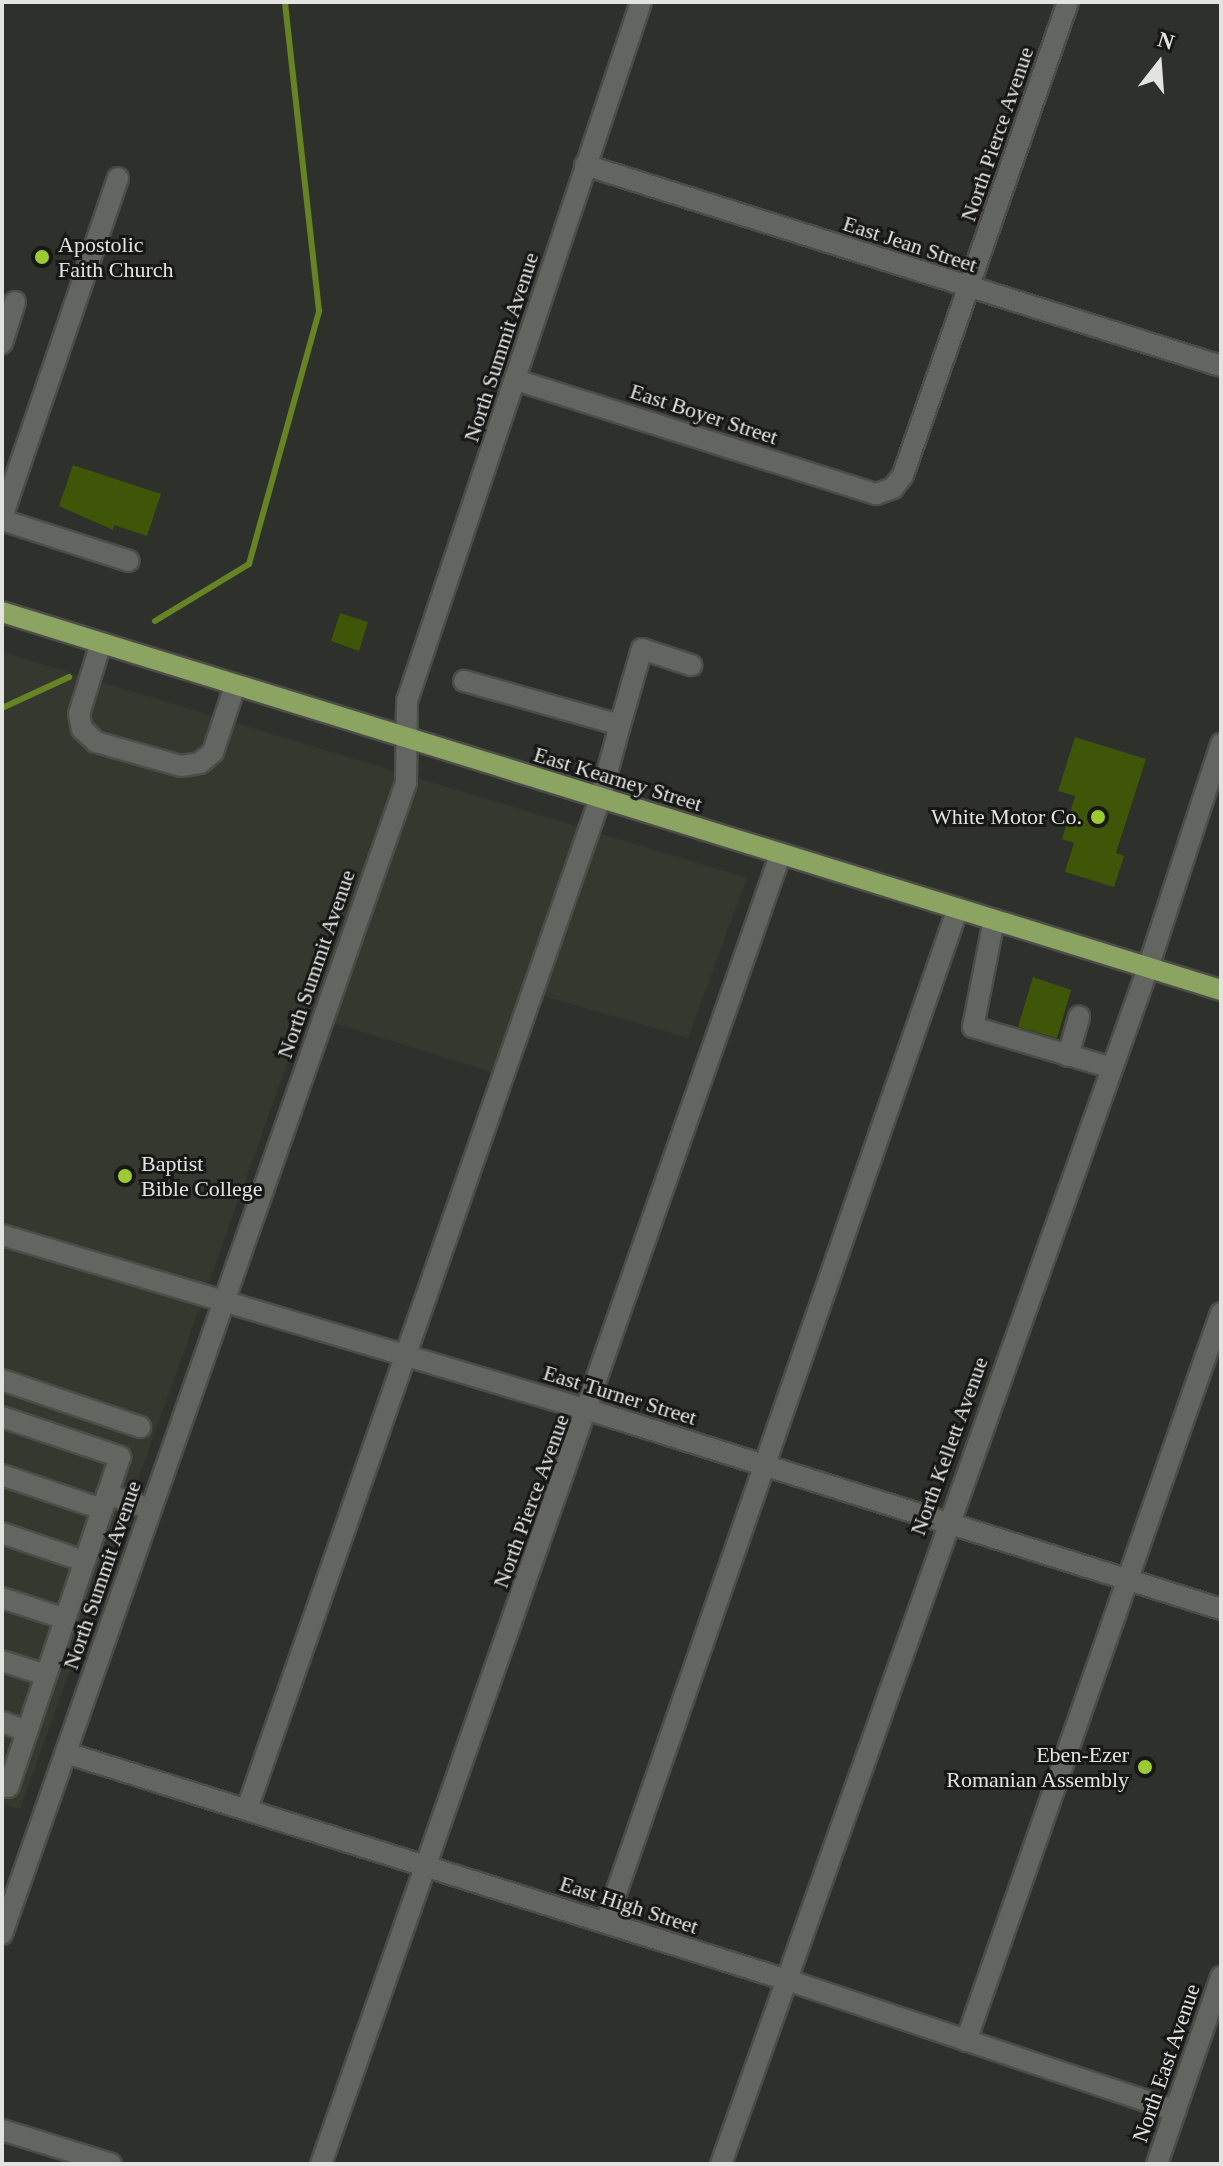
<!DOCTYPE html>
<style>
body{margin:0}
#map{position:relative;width:1223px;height:2166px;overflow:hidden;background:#2e302c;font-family:"Times New Roman",serif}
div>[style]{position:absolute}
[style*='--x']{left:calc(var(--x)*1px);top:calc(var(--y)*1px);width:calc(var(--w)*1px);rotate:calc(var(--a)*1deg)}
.built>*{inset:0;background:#34382e}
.stream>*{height:6px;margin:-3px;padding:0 3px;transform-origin:3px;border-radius:3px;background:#668423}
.building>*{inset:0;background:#3f5507}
.roads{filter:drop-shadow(2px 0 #4c4d49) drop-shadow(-2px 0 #4c4d49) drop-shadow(0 2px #4c4d49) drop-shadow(0 -2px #4c4d49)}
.minor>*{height:20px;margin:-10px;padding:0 10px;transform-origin:10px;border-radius:10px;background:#636660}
.major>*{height:20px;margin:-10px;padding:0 10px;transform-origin:10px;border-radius:10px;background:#8ca461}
.dots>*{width:22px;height:22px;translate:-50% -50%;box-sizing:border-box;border:4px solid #171816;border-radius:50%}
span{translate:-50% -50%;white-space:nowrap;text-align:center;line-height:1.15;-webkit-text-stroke:6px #171816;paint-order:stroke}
.street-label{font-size:22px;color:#e3e4e1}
.poi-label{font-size:22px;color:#e3e4e1}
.left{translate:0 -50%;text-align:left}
.right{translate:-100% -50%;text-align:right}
.frame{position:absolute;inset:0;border:4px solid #e3e4e1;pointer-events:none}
.north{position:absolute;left:1119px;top:24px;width:80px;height:80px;-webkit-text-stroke:6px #171816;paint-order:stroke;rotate:17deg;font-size:22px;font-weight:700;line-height:32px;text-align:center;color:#e3e4e1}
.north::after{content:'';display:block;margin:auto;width:28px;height:36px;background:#e3e4e1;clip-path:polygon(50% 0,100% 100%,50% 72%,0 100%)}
</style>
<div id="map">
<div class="built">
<i style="clip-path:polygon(2px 652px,747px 878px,688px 1038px,530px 992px,501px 1075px,305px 1014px,20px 1809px,2px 1804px)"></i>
</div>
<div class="stream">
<i style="--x:155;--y:621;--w:110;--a:-31.2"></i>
<i style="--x:249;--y:564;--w:263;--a:-74.5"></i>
<i style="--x:319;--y:311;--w:311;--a:-96.3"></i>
<i style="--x:2;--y:708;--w:74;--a:-24.8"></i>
</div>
<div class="building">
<i style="clip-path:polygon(73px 465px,161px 494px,147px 536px,114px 525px,113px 530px,59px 506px)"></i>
<i style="clip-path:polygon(340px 613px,368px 622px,359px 651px,331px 641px)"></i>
<i style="clip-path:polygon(1075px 737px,1146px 759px,1116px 853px,1124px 856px,1114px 887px,1065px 872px,1074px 843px,1062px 839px,1075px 796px,1058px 791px)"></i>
<i style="clip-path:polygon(1033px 977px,1071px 990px,1057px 1038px,1018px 1027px)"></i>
</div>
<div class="roads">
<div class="minor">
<i style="--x:585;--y:165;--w:667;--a:17.54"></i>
<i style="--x:2;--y:343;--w:43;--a:-72.4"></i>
<i style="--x:516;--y:380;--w:378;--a:17.6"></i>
<i style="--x:876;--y:494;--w:18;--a:-19"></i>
<i style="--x:893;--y:488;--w:16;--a:-52"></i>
<i style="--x:903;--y:475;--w:501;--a:-70.77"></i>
<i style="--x:2;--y:517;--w:358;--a:-71.1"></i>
<i style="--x:2;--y:520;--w:133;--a:17.9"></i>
<i style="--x:101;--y:643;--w:74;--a:107.2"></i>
<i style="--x:79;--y:714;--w:15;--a:79"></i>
<i style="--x:82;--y:729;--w:19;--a:43"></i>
<i style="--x:96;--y:742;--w:88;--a:15.8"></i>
<i style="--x:181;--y:766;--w:19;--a:-9"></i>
<i style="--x:200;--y:763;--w:17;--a:-40"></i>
<i style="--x:213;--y:752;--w:70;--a:-71.6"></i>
<i style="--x:620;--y:725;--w:79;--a:-73.9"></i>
<i style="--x:642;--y:649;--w:52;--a:18.1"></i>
<i style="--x:994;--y:920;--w:109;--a:101.1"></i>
<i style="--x:973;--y:1027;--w:145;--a:16.4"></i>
<i style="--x:1068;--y:1056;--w:41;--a:-74.2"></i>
<i style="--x:2;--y:1235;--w:632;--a:16.63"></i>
<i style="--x:608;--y:1416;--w:643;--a:17.48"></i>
<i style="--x:2;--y:1380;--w:146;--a:18.8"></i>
<i style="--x:2;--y:1417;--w:125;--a:18.7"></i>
<i style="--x:120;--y:1457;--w:348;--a:108.7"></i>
<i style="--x:8;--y:1787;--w:6;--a:-162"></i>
<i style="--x:2;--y:1475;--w:106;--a:18.8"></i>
<i style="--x:107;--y:1494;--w:46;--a:19.2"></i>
<i style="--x:2;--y:1533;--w:87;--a:18.9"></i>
<i style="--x:2;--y:1598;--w:66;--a:18.4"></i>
<i style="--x:2;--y:1661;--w:46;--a:17.7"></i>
<i style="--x:2;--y:1722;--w:27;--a:20"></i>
<i style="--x:66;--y:1753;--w:756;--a:17.48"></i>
<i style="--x:787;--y:1980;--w:410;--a:18.6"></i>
<i style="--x:247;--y:1809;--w:1070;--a:-70.74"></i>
<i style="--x:600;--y:799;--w:77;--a:-74.9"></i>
<i style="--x:620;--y:725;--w:162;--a:-164.2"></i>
<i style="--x:606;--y:1922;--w:1073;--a:-70.86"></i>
<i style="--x:2;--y:1934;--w:1220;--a:-70.66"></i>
<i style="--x:406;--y:783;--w:82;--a:-89.3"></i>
<i style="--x:407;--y:701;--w:737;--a:-71.49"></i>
<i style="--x:966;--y:2041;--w:771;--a:-70.7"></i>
<i style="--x:2;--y:2130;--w:114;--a:17.3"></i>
<i style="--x:321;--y:2164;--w:1389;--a:-70.67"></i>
<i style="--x:721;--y:2164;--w:1270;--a:-70.35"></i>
<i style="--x:1148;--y:968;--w:236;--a:-71.9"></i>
<i style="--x:1157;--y:2164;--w:198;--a:-71.1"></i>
</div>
<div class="major">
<i style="--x:2;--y:612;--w:1276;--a:17.23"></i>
</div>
</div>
<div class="dots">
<i style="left:42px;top:257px;background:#9cca31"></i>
<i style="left:1098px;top:817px;background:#9cca31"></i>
<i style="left:125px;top:1176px;background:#9cca31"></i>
<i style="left:1145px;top:1767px;background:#9cca31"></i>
</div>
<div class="street-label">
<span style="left:997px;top:134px;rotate:-71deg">North Pierce Avenue</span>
<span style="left:910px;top:244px;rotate:18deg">East Jean Street</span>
<span style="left:501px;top:347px;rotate:-72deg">North Summit Avenue</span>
<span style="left:704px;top:414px;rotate:18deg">East Boyer Street</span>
<span style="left:618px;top:779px;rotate:17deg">East Kearney Street</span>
<span style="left:316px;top:964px;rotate:-71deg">North Summit Avenue</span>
<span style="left:620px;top:1395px;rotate:17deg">East Turner Street</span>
<span style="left:949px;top:1446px;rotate:-70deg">North Kellett Avenue</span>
<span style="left:531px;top:1501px;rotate:-70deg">North Pierce Avenue</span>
<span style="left:102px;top:1575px;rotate:-71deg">North Summit Avenue</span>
<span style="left:629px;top:1905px;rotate:18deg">East High Street</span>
<span style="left:1166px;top:2063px;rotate:-71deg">North East Avenue</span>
</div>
<div class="poi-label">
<span class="left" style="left:58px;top:257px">Apostolic<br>Faith Church</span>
<span class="right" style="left:1082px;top:817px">White Motor Co.</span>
<span class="left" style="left:141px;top:1176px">Baptist<br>Bible College</span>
<span class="right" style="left:1129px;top:1767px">Eben-Ezer<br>Romanian Assembly</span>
</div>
<div class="frame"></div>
<div class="north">N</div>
</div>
